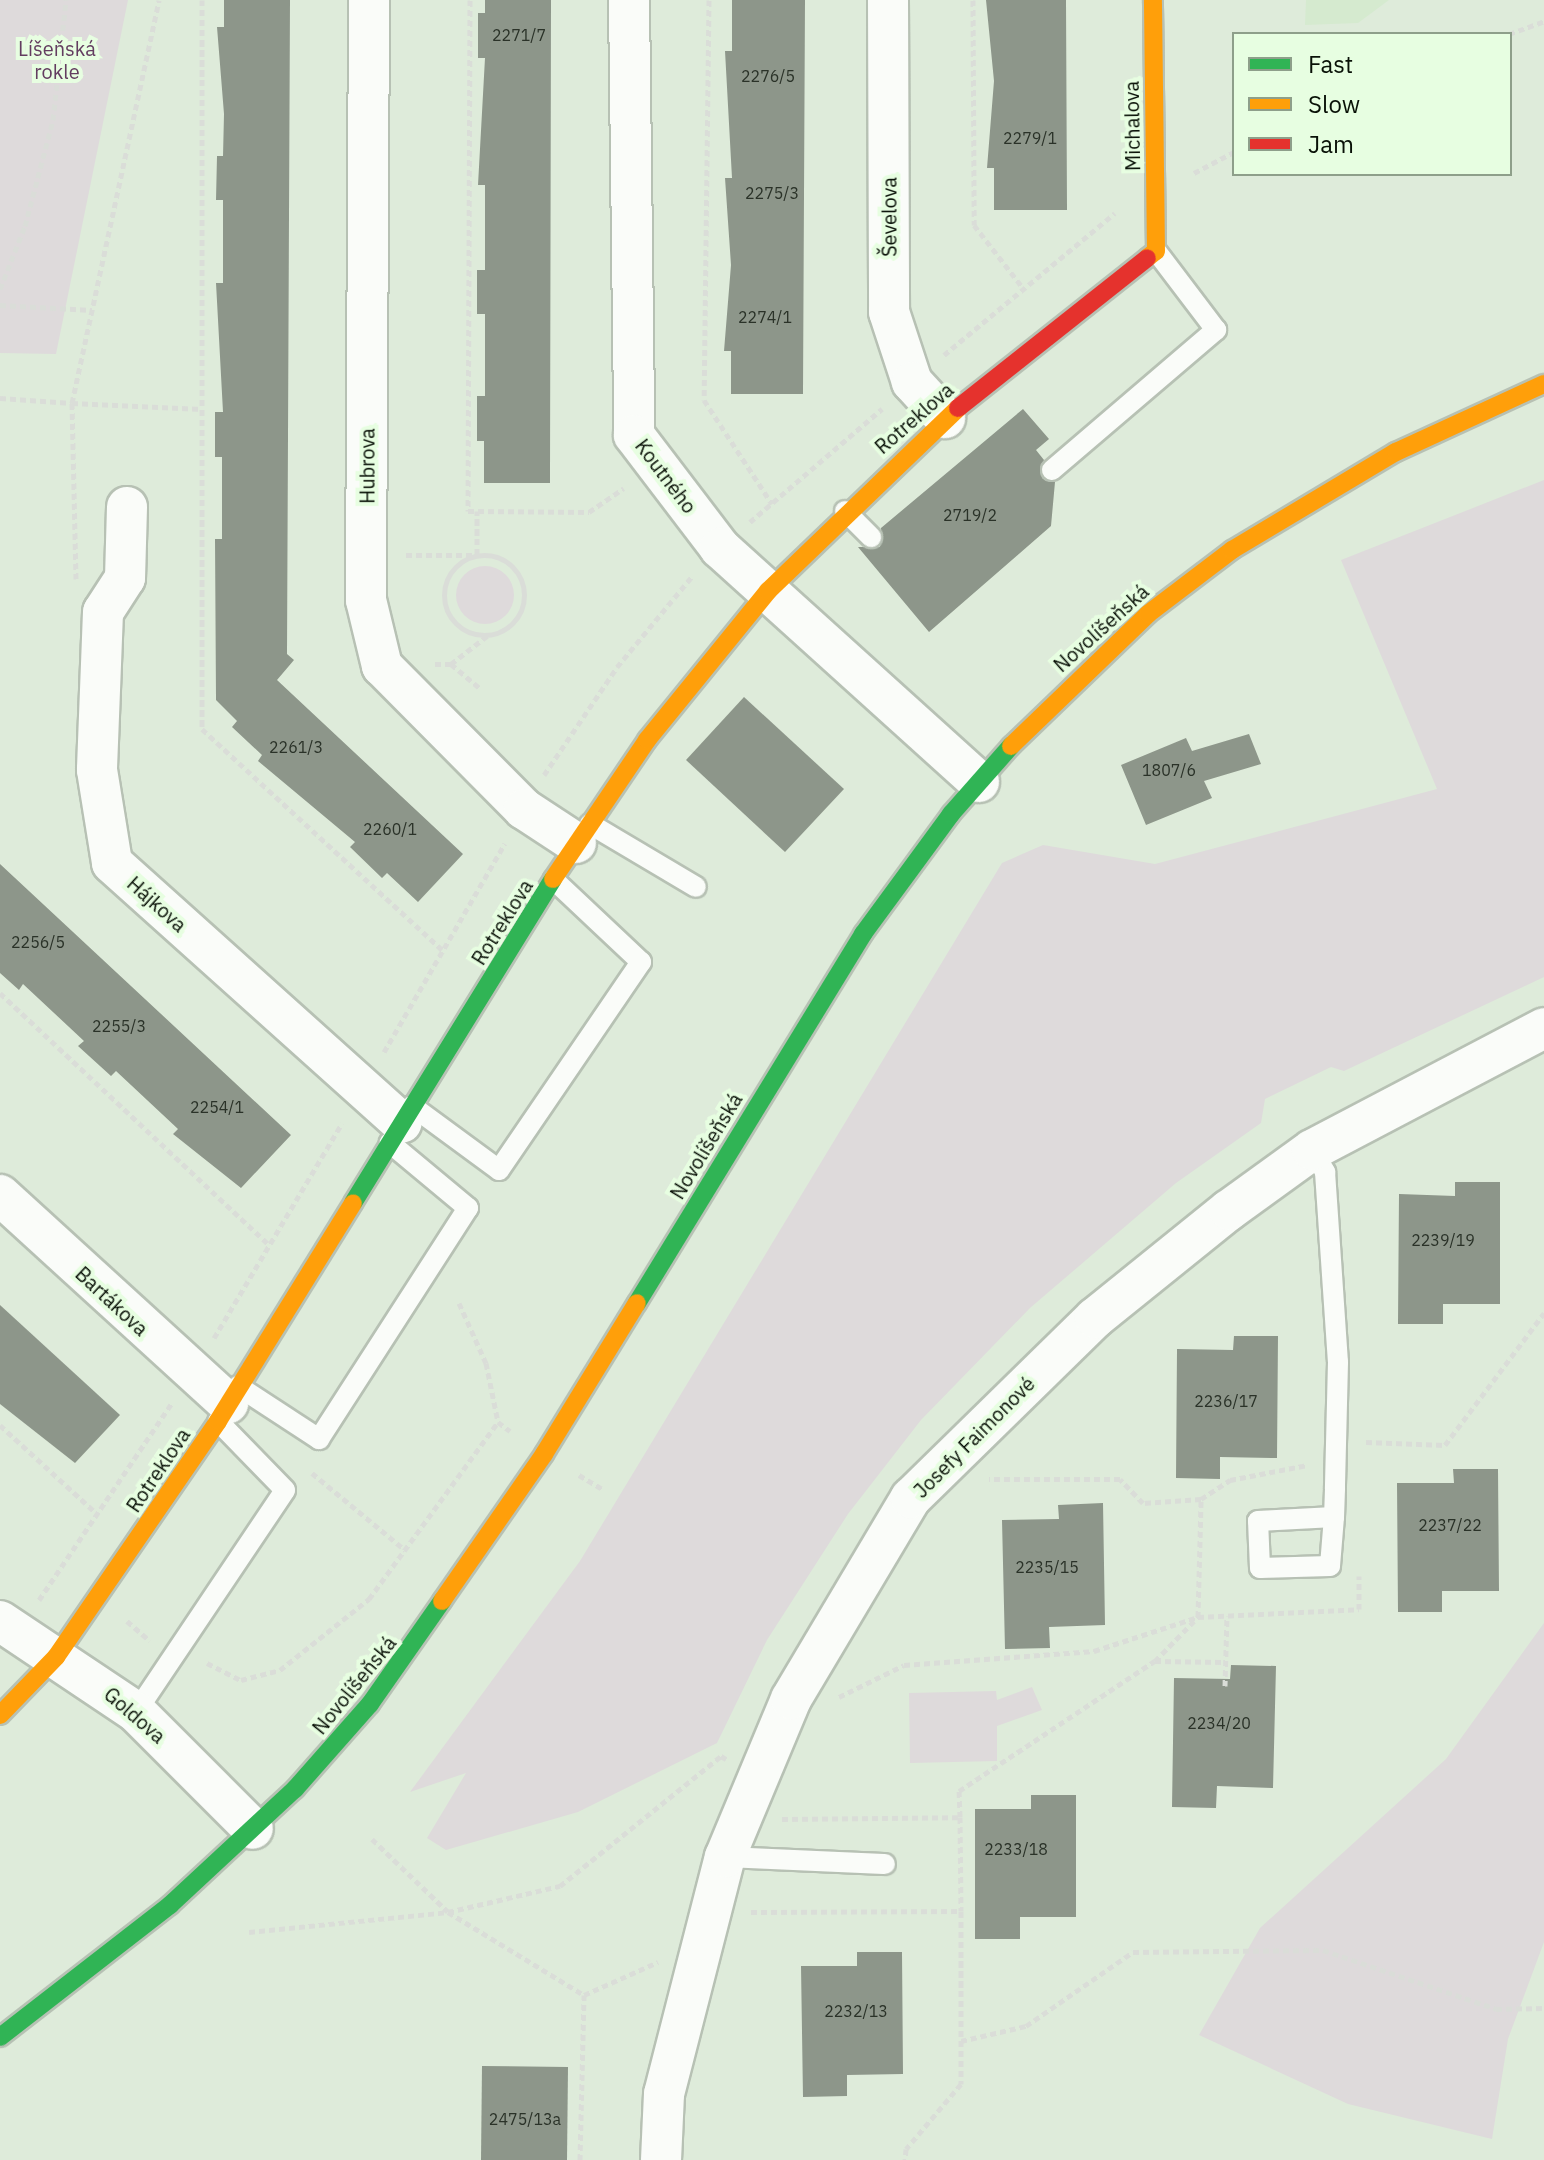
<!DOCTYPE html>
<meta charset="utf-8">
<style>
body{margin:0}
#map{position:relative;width:1544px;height:2160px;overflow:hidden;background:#deebda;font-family:"IBM Plex Sans",sans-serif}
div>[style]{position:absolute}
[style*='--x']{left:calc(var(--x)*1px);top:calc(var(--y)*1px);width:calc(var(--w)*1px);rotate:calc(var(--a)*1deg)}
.built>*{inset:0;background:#d5eacf}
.green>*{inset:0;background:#dedadb}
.round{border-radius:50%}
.building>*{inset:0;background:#8d968a}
.path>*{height:5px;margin-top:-2.5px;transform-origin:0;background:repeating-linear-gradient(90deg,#daddd8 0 6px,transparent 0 10px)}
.path>.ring{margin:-2.5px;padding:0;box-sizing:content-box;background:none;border:5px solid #daddd8;border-radius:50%}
.roads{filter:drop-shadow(2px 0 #b7c1b4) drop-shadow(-2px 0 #b7c1b4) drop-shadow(0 2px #b7c1b4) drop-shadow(0 -2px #b7c1b4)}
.lane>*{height:20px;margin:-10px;padding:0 10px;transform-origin:10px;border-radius:10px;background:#fafcf9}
.street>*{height:40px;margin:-20px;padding:0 20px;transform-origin:20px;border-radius:20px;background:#fafcf9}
.fast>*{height:18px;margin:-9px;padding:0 9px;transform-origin:9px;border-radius:9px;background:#30b455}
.slow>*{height:18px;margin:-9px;padding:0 9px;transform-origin:9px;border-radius:9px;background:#ff9f0a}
.jam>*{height:18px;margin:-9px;padding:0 9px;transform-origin:9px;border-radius:9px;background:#e5322d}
span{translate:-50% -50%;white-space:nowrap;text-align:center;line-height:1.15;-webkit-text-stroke:8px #e7fee1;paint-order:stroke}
.number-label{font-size:16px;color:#2a3228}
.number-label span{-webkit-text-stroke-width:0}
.park-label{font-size:20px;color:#633d60}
.street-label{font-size:20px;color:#091107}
.legend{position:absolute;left:1232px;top:32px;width:280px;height:144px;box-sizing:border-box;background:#e7fee1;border:2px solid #8e9f8a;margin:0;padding:10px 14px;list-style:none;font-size:24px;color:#091107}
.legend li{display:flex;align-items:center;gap:16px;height:40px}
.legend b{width:40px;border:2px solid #8e9f8a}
</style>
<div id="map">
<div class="built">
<i style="clip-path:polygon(1306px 0,1389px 0,1358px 23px,1305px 25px)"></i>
</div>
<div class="green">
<i style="clip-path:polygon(0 0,128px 0,56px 354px,0 353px)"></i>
<i style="clip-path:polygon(1544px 480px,1544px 977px,1344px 1071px,1331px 1067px,1265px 1099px,1261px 1123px,1176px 1183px,1030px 1308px,921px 1420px,848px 1514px,767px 1640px,717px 1743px,578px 1812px,446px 1850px,427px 1838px,466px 1773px,410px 1792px,580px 1561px,1002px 863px,1043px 845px,1155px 864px,1437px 789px,1341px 560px)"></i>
<i class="round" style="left:456px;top:566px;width:58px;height:58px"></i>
<i style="clip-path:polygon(1544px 1623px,1544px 1942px,1508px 2039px,1492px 2139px,1348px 2104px,1199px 2035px,1260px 1928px,1446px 1759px)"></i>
<i style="clip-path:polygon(1032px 1687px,1042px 1710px,997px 1726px,997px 1761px,910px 1763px,909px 1693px,996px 1691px,997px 1700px)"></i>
</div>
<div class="building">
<i style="clip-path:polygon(224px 0,290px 0,287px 654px,294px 660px,277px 680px,463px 854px,418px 902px,387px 873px,382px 878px,350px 847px,355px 842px,258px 761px,262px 755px,232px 727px,237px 721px,216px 700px,215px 539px,222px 539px,222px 457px,215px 457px,215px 412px,223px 412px,216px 283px,223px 283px,223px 200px,216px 200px,217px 156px,223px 156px,224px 114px,217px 27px,224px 27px)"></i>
<i style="clip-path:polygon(485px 0,551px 0,550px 483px,484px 483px,484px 441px,477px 441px,477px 396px,485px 396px,485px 314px,477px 314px,477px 270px,485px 270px,485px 185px,478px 185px,485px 58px,478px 58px,478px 13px,485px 13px)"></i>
<i style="clip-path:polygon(732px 0,805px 0,803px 394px,731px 394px,731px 351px,724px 351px,731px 265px,725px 178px,732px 178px,725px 51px,732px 51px)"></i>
<i style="clip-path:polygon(986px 0,1066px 0,1067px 210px,994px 210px,994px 168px,987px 168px,994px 81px)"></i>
<i style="clip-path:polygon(1023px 409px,1049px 439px,1036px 450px,1044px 460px,1042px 478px,1055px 482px,1051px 526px,929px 632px,858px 547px,880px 547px,881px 528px)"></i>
<i style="clip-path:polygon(744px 697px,844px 789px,785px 852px,686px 760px)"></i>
<i style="clip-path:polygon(1249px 734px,1261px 764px,1204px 781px,1212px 798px,1146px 825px,1121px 765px,1186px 738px,1192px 751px)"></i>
<i style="clip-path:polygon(0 864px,291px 1135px,241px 1188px,173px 1134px,178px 1129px,116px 1071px,111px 1076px,78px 1046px,84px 1041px,23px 984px,19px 990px,0 973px)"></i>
<i style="clip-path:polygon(1455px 1182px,1500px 1182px,1500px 1304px,1443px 1304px,1443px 1324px,1398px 1324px,1399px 1194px,1455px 1196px)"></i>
<i style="clip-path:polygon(0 1305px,120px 1415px,75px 1463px,0 1404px)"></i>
<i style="clip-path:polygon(1234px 1336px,1278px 1336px,1277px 1458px,1220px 1457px,1220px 1479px,1176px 1478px,1177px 1349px,1233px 1350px)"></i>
<i style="clip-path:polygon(1453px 1469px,1498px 1469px,1499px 1591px,1442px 1591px,1442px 1612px,1398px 1612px,1397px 1483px,1454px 1483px)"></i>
<i style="clip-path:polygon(1103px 1503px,1105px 1625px,1049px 1627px,1050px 1648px,1005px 1649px,1002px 1520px,1059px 1519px,1058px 1505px)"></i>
<i style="clip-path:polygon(1231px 1665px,1276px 1666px,1273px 1788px,1217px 1786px,1216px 1808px,1172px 1807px,1174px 1678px,1230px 1679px)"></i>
<i style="clip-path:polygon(1031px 1795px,1076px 1795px,1076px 1917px,1020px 1917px,1020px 1939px,975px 1939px,975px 1809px,1031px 1809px)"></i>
<i style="clip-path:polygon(857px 1952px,902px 1952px,903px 2074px,847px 2075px,847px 2096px,803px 2097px,801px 1966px,857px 1966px)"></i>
<i style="clip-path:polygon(482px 2066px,568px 2067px,567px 2160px,481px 2160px)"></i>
</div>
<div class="path">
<i style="--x:202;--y:0;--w:729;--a:90"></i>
<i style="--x:202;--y:729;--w:326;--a:42.6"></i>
<i style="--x:470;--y:0;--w:511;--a:90.22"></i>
<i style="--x:468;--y:511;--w:121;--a:0.5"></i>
<i style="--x:589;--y:512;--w:42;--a:-34.4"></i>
<i style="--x:709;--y:0;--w:400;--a:90.7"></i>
<i style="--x:704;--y:400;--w:124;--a:56.8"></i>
<i style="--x:973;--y:0;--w:225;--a:89.7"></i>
<i style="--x:974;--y:225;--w:80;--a:52.1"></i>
<i style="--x:1509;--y:34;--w:37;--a:-20"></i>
<i style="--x:1194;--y:173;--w:45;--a:-27.7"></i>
<i style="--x:0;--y:289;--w:68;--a:-68.4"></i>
<i style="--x:25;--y:226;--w:110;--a:-75.2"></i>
<i style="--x:53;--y:120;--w:121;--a:-83.8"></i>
<i style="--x:0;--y:305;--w:92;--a:3.1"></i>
<i style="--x:944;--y:355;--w:222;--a:-39.7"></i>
<i style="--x:0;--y:398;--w:72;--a:4"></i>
<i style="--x:72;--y:403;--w:412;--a:-77.8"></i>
<i style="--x:750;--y:522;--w:174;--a:-40.6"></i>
<i class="ring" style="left:444px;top:555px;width:75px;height:75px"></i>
<i style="--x:406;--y:555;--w:71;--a:0"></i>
<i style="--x:477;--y:555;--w:44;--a:-90"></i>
<i style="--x:76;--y:579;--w:176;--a:-91.3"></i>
<i style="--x:72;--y:403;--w:130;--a:2.6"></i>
<i style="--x:435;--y:664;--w:16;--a:0"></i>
<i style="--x:451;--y:664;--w:46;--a:-37.9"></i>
<i style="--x:451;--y:664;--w:39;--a:40"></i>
<i style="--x:544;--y:775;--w:130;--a:-55.9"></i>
<i style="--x:617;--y:667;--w:119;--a:-50.4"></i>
<i style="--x:0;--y:993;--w:369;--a:43.1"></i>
<i style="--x:384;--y:1052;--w:241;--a:-59.9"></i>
<i style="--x:459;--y:1303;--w:66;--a:65.8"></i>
<i style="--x:486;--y:1363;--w:60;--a:78.5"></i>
<i style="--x:214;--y:1338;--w:250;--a:-59.2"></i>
<i style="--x:0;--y:1425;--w:132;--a:42.5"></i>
<i style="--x:1366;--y:1442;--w:79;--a:2.2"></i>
<i style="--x:1445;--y:1445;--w:165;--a:-53.1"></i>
<i style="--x:312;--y:1473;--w:121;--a:39.6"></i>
<i style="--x:579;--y:1475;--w:27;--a:31"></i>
<i style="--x:1201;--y:1499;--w:35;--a:-33"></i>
<i style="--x:1230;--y:1480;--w:79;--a:-10.9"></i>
<i style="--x:39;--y:1600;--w:238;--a:-56"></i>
<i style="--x:127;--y:1621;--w:30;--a:41"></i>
<i style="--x:1155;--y:1661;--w:70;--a:0.8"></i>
<i style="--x:207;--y:1663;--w:38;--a:27"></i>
<i style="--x:241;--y:1680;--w:40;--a:-14.4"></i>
<i style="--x:280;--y:1670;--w:114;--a:-38.6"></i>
<i style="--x:369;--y:1599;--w:219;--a:-53.9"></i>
<i style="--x:498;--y:1422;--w:15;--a:37"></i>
<i style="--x:1225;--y:1686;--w:70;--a:-88.4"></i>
<i style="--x:839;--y:1697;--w:72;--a:-26.2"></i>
<i style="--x:904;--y:1665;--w:191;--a:-4.2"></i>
<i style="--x:1094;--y:1651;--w:109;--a:-18.1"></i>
<i style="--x:1198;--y:1617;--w:161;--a:-2.8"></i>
<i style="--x:1359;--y:1609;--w:33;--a:-90"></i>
<i style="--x:960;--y:1817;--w:26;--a:-92"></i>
<i style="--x:959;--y:1791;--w:235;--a:-33.6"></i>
<i style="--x:1155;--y:1661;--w:62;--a:-45.7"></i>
<i style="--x:1198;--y:1617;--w:118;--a:-88.5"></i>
<i style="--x:1201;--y:1499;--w:58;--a:176.1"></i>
<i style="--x:1143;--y:1503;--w:33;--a:-134"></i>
<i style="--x:1120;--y:1479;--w:131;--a:180"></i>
<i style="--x:782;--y:1819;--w:178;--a:-0.6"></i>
<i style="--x:960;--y:1817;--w:94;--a:89.4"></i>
<i style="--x:372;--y:1839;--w:105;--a:43.8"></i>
<i style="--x:448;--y:1912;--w:159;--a:31.4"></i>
<i style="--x:751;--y:1912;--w:210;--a:-0.3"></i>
<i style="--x:961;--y:1911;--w:173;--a:90"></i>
<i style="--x:961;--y:2084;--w:85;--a:130.2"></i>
<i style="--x:906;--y:2149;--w:11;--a:95"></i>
<i style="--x:249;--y:1932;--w:200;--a:-5.7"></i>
<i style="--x:448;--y:1912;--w:115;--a:-13.1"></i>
<i style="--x:560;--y:1886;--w:207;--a:-38.9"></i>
<i style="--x:721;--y:1756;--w:6;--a:31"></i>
<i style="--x:961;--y:2041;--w:67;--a:-13"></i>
<i style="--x:1026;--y:2026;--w:130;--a:-34.7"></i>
<i style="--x:1133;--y:1952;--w:190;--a:-0.6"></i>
<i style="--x:1323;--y:1950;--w:183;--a:18.8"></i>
<i style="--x:1496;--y:2009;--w:48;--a:-1.2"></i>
<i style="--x:580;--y:2160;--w:165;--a:-88.6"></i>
<i style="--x:584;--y:1995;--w:81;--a:-24"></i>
</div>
<div class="roads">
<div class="lane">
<i style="--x:1052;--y:470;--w:216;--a:-40.5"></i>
<i style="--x:1216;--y:330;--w:99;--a:-127.2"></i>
<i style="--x:845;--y:511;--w:37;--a:45"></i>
<i style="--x:590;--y:824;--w:123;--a:30.7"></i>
<i style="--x:412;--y:1106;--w:108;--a:36.3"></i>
<i style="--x:499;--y:1170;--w:252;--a:-55.7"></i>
<i style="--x:641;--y:962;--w:120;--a:-136.7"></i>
<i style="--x:1312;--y:1150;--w:26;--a:59"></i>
<i style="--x:1325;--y:1172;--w:190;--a:86.1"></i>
<i style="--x:1338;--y:1362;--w:127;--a:91.4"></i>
<i style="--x:1335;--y:1489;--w:28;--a:92"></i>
<i style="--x:1334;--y:1517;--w:49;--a:94.7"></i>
<i style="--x:1330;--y:1566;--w:70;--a:178.4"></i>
<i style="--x:1260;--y:1568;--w:47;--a:-92.4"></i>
<i style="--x:1258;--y:1521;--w:76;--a:-3"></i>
<i style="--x:238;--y:1386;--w:97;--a:33.2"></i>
<i style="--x:319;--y:1439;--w:275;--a:-57.2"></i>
<i style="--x:468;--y:1208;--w:102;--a:-140.2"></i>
<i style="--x:136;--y:1712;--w:267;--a:-56.1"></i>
<i style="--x:285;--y:1490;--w:96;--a:-134.2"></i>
<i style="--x:725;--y:1857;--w:160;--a:2.5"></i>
</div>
<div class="street">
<i style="--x:369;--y:0;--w:600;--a:90.29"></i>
<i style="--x:366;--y:600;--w:68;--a:76.4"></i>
<i style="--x:382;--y:666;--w:202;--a:45.2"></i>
<i style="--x:524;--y:809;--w:62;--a:33.2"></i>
<i style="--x:629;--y:0;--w:435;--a:89.3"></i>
<i style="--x:634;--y:435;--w:142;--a:52.7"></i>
<i style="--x:720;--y:548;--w:349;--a:42.1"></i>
<i style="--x:888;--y:0;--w:312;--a:89.8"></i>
<i style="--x:889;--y:312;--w:74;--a:71.8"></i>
<i style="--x:912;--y:382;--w:49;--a:47.5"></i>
<i style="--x:127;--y:507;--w:71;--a:91.6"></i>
<i style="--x:125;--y:578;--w:40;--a:122.9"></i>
<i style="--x:103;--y:612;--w:158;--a:92.2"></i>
<i style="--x:97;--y:770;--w:94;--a:80.8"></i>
<i style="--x:112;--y:863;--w:389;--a:41.9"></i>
<i style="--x:0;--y:1195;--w:309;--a:42.4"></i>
<i style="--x:0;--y:1621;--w:164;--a:33.8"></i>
<i style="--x:136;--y:1712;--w:165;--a:45"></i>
<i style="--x:661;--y:2160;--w:66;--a:-87.4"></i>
<i style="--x:664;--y:2094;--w:245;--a:-75.6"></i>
<i style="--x:725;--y:1857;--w:171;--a:-67.3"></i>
<i style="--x:791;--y:1699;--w:234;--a:-59.2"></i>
<i style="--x:911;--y:1498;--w:257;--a:-44.4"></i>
<i style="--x:1095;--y:1318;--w:172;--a:-38.9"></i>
<i style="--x:1229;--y:1210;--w:102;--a:-35.9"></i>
<i style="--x:1312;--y:1150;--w:262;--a:-27.7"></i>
</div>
<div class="fast">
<i style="--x:353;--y:1203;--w:381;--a:-58.3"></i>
<i style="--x:637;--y:1303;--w:433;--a:-58.5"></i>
<i style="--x:863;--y:934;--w:149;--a:-53.7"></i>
<i style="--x:951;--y:814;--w:91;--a:-48.6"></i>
<i style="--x:0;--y:2037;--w:215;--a:-37.8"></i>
<i style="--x:170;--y:1905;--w:171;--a:-42.9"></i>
<i style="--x:295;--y:1789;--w:113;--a:-48.6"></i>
<i style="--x:370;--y:1704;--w:126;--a:-55"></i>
</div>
<div class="slow">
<i style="--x:1147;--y:258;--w:11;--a:-38"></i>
<i style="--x:1156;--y:251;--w:251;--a:-90.7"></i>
<i style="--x:1011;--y:746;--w:190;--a:-43.9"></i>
<i style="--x:1148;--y:614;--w:106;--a:-37.3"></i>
<i style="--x:1232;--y:550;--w:191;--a:-30.9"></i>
<i style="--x:1396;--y:452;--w:163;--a:-24.7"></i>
<i style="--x:553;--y:879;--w:168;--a:-55.9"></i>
<i style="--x:647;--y:740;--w:192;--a:-50.9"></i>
<i style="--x:768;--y:591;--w:264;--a:-43.9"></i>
<i style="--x:442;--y:1601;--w:179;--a:-55.2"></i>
<i style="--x:544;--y:1454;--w:177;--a:-58.4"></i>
<i style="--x:0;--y:1715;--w:81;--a:-46"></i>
<i style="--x:56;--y:1657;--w:286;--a:-55.5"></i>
<i style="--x:218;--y:1421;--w:256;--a:-58.2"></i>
</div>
<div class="jam">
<i style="--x:958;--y:408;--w:241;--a:-38.4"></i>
</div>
</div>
<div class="number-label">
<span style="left:519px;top:35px">2271/7</span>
<span style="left:768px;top:76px">2276/5</span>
<span style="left:1030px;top:138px">2279/1</span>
<span style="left:772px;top:193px">2275/3</span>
<span style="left:765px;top:317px">2274/1</span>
<span style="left:970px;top:515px">2719/2</span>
<span style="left:296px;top:747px">2261/3</span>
<span style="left:1169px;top:770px">1807/6</span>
<span style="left:390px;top:829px">2260/1</span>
<span style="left:38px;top:942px">2256/5</span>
<span style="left:119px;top:1026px">2255/3</span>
<span style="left:217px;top:1107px">2254/1</span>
<span style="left:1443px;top:1240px">2239/19</span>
<span style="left:1226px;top:1401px">2236/17</span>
<span style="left:1450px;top:1525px">2237/22</span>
<span style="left:1047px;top:1567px">2235/15</span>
<span style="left:1219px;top:1723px">2234/20</span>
<span style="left:1016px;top:1849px">2233/18</span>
<span style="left:856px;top:2011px">2232/13</span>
<span style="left:525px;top:2119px">2475/13a</span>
</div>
<div class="park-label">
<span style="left:57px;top:60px">Líšeňská<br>rokle</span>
</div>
<div class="street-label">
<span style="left:1132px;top:126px;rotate:-91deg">Michalova</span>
<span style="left:889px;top:217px;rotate:-90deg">Ševelova</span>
<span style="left:914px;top:418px;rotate:-41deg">Rotreklova</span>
<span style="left:367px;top:466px;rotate:-90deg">Hubrova</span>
<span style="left:666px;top:476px;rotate:53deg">Koutného</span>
<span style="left:1101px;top:628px;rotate:-42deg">Novolíšeňská</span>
<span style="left:157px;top:904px;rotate:42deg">Hájkova</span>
<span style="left:502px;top:922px;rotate:-58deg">Rotreklova</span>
<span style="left:706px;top:1146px;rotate:-59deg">Novolíšeňská</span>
<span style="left:112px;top:1301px;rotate:43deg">Bartákova</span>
<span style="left:974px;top:1437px;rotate:-45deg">Josefy Faimonové</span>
<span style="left:158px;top:1470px;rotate:-56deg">Rotreklova</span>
<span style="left:354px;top:1685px;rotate:-51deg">Novolíšeňská</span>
<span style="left:135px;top:1715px;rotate:41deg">Goldova</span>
</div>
<ul class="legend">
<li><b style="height:10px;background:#30b455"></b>Fast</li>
<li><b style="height:10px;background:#ff9f0a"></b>Slow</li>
<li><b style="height:10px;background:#e5322d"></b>Jam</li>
</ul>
</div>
